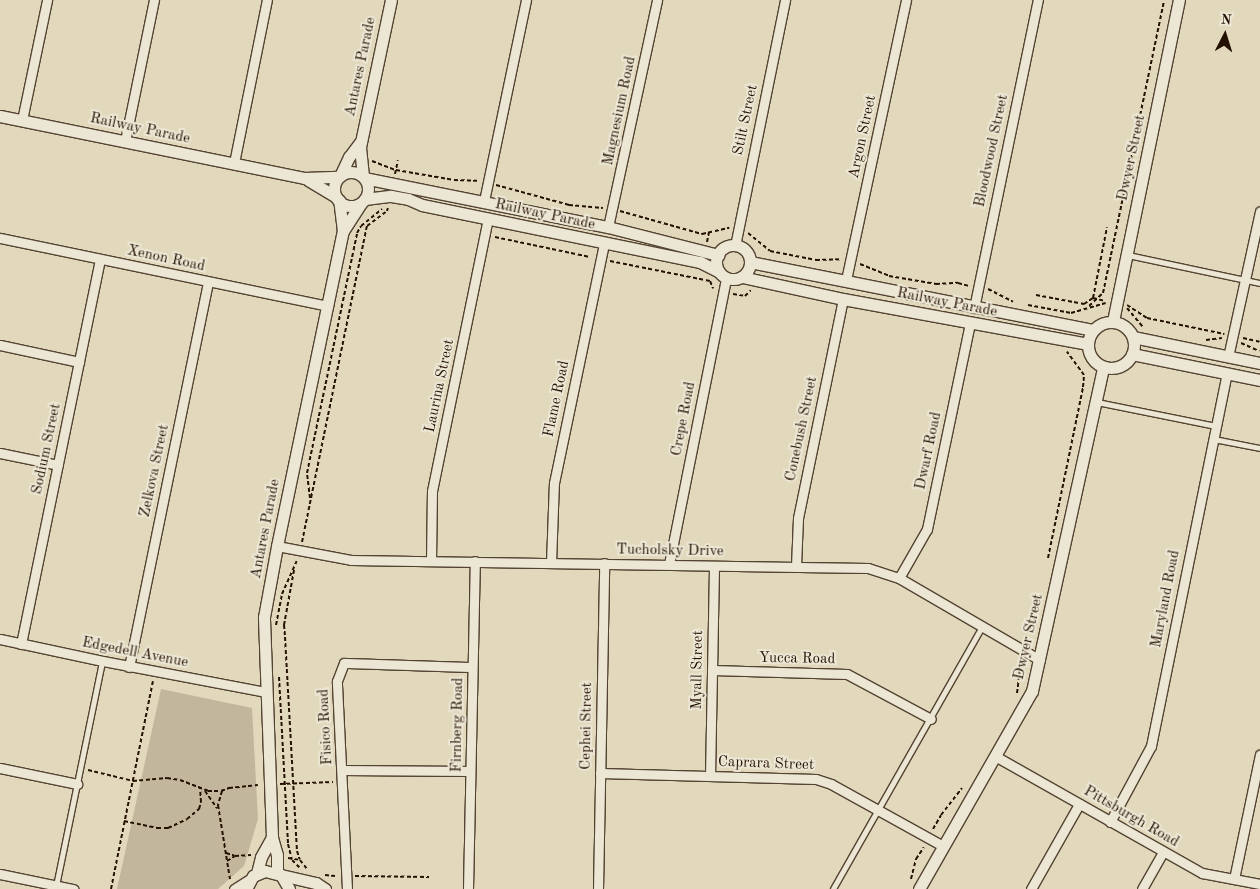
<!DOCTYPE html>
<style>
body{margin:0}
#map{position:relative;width:1260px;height:889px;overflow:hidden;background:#e2d9bd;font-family:"Old Standard TT",serif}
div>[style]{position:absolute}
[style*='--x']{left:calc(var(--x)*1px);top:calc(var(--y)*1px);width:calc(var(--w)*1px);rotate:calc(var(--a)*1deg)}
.green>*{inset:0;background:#c2b79d}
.path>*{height:2px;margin-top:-1px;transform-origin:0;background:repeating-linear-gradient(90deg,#251102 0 4px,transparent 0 6.5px)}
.roads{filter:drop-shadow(1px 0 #544331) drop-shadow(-1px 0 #544331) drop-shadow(0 1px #544331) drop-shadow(0 -1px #544331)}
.service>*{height:4.5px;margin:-2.25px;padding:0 2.25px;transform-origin:2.25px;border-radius:2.25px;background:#ece6d4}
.minor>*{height:9px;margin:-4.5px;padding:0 4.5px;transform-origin:4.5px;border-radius:4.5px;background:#ece6d4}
.tertiary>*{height:11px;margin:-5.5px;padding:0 5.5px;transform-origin:5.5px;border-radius:5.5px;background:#ece6d4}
.tertiary>.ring{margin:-5.5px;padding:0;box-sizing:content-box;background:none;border:11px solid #ece6d4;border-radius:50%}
span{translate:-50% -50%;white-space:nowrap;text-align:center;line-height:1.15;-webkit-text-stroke:4px #ece6d4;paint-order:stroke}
.street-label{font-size:15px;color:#251102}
.north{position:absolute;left:1200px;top:10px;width:50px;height:50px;-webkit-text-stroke:4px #ece6d4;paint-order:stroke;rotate:5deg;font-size:14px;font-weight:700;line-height:20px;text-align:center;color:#251102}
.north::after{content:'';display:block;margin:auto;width:18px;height:22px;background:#251102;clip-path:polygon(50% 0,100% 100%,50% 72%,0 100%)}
</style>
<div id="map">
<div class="green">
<i style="clip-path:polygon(161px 689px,252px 708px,258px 819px,244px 866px,218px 889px,117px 889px)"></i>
</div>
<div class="path">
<i style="--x:372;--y:161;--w:26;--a:21"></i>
<i style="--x:396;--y:170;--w:59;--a:9.8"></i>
<i style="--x:454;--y:180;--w:23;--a:2"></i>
<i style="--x:395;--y:174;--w:14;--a:-78"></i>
<i style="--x:496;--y:185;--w:76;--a:15.3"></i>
<i style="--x:569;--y:205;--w:34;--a:5"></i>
<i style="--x:620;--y:211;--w:85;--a:15.7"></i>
<i style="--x:702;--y:234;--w:28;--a:-13"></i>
<i style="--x:748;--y:233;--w:28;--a:39"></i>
<i style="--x:770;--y:251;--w:47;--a:11.1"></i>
<i style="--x:816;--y:260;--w:25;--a:-2"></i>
<i style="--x:495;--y:237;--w:97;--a:11.9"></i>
<i style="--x:707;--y:242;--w:10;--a:-79"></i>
<i style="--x:610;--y:261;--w:102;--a:11.3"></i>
<i style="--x:710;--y:281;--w:8;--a:67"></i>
<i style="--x:860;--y:264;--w:31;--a:22"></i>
<i style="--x:889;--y:276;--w:48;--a:9.7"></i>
<i style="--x:936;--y:284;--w:22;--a:-3"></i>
<i style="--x:958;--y:283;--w:11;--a:15"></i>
<i style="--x:988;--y:289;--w:28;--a:27"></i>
<i style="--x:733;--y:294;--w:12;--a:9"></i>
<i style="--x:745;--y:296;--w:8;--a:-45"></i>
<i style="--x:1036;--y:295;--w:49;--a:10.6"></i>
<i style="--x:1084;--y:304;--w:11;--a:-34"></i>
<i style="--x:1093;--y:298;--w:12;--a:14"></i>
<i style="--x:1093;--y:298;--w:72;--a:-78.8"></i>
<i style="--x:1028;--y:305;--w:44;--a:10.5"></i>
<i style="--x:1071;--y:313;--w:36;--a:-16"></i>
<i style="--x:1127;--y:305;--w:24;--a:33"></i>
<i style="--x:1147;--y:318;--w:79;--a:11.7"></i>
<i style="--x:1089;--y:306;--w:19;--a:-43"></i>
<i style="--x:1103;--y:293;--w:299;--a:-78.2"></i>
<i style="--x:1127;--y:308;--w:25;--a:50"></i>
<i style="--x:1243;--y:338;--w:17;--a:13"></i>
<i style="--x:1206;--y:340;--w:16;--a:-7"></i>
<i style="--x:1241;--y:343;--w:20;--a:24"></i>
<i style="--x:310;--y:498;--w:25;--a:-97"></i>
<i style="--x:307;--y:473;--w:245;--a:-78.2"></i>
<i style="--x:357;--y:233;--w:8;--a:-60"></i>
<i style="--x:361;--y:226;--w:27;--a:-39"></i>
<i style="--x:302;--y:542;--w:323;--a:-78.4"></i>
<i style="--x:367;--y:226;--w:25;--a:-37"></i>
<i style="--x:387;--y:211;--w:3;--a:-72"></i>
<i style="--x:1048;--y:558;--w:175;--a:-78.4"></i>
<i style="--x:1083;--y:387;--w:12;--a:-85"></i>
<i style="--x:1084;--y:375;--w:29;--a:-126"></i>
<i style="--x:294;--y:570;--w:56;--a:100.3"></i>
<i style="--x:284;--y:625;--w:12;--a:85"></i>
<i style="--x:285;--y:637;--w:214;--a:86.8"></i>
<i style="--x:297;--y:851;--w:9;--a:72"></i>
<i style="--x:300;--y:860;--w:11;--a:52"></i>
<i style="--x:276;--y:625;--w:32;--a:-79"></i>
<i style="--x:282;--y:594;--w:36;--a:-66"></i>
<i style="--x:1025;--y:639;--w:25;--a:-64"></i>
<i style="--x:279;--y:677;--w:167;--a:86.9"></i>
<i style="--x:288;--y:844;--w:16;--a:76"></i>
<i style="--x:292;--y:860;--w:11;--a:45"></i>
<i style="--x:1017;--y:693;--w:32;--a:-83"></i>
<i style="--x:88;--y:770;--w:46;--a:13.7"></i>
<i style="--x:133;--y:781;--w:34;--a:-5"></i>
<i style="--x:167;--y:778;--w:13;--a:9"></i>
<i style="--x:180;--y:780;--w:30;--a:21"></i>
<i style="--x:208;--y:791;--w:13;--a:0"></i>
<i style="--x:221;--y:791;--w:9;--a:-21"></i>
<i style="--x:229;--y:788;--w:29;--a:-6"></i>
<i style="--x:280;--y:784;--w:53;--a:-2.2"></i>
<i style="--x:205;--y:791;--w:21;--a:55"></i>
<i style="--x:222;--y:791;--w:15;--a:106"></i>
<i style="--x:218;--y:805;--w:75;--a:80.8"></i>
<i style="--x:124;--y:821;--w:34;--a:12"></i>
<i style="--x:157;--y:828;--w:11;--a:0"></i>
<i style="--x:168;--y:828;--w:21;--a:-25"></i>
<i style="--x:187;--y:819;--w:16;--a:-40"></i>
<i style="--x:199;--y:809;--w:7;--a:-74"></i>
<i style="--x:201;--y:802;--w:14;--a:-94"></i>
<i style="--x:933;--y:829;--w:16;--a:-60"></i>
<i style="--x:941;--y:815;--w:34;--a:-52"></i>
<i style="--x:226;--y:853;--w:9;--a:18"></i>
<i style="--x:235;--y:856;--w:16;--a:-4"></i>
<i style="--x:288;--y:858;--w:12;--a:9"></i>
<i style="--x:227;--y:861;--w:9;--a:-32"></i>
<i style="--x:325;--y:875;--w:10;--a:6"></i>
<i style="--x:355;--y:876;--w:74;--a:0.8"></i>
<i style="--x:911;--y:879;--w:21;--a:-76"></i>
<i style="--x:916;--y:859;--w:14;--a:-56"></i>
<i style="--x:111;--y:889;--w:212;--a:-78.6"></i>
</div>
<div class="roads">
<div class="service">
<i style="--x:1128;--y:255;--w:135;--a:12"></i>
<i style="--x:1097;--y:402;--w:121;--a:11.4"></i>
<i style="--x:1214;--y:439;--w:47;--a:11.1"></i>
<i style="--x:56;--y:886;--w:229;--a:-78.4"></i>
<i style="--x:833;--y:889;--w:301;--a:-60.4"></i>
</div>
<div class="minor">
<i style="--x:22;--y:120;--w:123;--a:-78.2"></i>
<i style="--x:125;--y:141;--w:144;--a:-78.4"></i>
<i style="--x:234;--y:163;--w:166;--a:-78.6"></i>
<i style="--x:484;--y:201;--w:205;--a:-78.2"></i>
<i style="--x:608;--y:227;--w:232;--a:-77.8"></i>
<i style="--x:0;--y:238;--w:335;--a:11.7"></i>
<i style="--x:735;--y:246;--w:251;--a:-78.5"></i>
<i style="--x:846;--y:280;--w:286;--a:-77.9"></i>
<i style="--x:974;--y:308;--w:315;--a:-78.3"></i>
<i style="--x:0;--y:345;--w:81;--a:12.1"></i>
<i style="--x:1228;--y:357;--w:149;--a:-77.6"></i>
<i style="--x:0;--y:453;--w:59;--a:11.7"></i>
<i style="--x:277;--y:546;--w:75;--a:10.7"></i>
<i style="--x:351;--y:560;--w:517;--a:0.89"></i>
<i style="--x:868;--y:568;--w:33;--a:18"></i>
<i style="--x:899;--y:578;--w:163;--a:30.2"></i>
<i style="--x:431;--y:561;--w:70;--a:-89.2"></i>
<i style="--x:432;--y:491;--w:279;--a:-78.4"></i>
<i style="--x:551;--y:563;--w:80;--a:-87.9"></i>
<i style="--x:554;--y:483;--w:245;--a:-78.2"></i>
<i style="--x:669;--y:564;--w:292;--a:-78.7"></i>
<i style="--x:796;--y:566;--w:48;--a:-87.6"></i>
<i style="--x:798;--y:518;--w:224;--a:-78.4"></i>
<i style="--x:899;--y:578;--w:56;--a:-60.3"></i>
<i style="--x:927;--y:529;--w:210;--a:-78.2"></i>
<i style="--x:0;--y:639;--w:105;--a:12.1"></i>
<i style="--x:103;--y:661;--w:165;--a:10.8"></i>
<i style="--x:21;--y:644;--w:393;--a:-78.4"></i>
<i style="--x:129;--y:667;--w:393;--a:-78.4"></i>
<i style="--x:712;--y:670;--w:135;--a:1.7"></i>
<i style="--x:847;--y:674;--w:95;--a:28.2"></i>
<i style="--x:995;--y:756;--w:238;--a:29.5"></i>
<i style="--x:1202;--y:873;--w:59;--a:10.7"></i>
<i style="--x:0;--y:768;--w:79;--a:11.7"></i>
<i style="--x:342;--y:770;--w:128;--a:0.4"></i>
<i style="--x:600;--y:773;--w:216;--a:1.6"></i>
<i style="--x:816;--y:779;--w:16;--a:18"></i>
<i style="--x:831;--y:784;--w:128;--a:29"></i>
<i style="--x:710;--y:776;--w:210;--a:-88.9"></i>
<i style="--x:1110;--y:822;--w:86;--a:-61.7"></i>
<i style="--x:1151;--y:746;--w:380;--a:-78.5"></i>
<i style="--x:0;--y:874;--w:75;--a:11.6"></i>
<i style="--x:1234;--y:879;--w:127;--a:-78.2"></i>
<i style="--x:234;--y:889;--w:19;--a:-32"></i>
<i style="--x:347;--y:889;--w:208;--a:-92.8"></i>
<i style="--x:337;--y:681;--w:19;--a:-69"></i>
<i style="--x:344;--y:663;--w:128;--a:1.8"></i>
<i style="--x:468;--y:889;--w:328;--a:-88.8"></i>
<i style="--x:598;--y:889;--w:326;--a:-88.9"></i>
<i style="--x:1031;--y:889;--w:98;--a:-60.5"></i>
<i style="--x:1142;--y:889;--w:43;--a:-60.4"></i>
</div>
<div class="tertiary">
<i style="--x:0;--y:116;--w:310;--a:11.5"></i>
<i style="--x:304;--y:178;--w:35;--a:-2"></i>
<i class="ring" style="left:334px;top:172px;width:23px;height:23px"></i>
<i style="--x:340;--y:176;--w:21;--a:-65"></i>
<i style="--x:349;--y:157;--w:20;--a:-53"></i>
<i style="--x:363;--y:176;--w:29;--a:-96"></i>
<i style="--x:360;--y:147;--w:150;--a:-78.1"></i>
<i style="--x:364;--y:178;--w:249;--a:11.4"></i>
<i style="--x:608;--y:227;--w:114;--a:14.3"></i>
<i style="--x:308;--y:180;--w:33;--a:31"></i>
<i style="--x:365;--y:199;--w:26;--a:-7"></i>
<i style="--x:391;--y:196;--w:17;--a:10"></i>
<i style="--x:408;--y:199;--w:15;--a:23"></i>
<i style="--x:422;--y:205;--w:284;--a:11.6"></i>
<i style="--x:700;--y:262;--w:20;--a:27"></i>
<i style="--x:343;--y:231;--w:33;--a:-57"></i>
<i class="ring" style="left:716px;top:245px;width:23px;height:23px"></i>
<i style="--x:750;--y:262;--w:349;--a:11.2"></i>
<i style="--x:742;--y:277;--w:103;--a:12.3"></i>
<i style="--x:843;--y:299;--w:248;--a:10.4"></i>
<i style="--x:1113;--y:321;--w:328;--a:-78.4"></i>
<i class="ring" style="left:1088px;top:322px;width:35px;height:35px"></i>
<i style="--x:1133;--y:337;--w:130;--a:11.6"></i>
<i style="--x:1132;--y:354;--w:131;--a:11.5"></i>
<i style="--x:257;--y:873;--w:16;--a:-76"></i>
<i style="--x:261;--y:857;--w:23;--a:-61"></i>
<i style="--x:277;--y:873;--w:18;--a:-90"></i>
<i style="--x:277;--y:855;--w:19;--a:-106"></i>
<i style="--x:272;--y:837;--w:220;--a:-92.1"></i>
<i style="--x:264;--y:617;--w:72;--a:-79.6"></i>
<i style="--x:277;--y:546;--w:322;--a:-78.2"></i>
<i style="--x:343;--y:231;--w:31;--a:-97"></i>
<i style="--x:281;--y:875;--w:36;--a:13"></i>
<i style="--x:316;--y:883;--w:11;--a:34"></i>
<i style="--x:246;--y:889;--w:15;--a:-62"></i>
<i style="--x:253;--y:876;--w:13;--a:-23"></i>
<i style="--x:265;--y:871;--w:16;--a:14"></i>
<i style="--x:281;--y:875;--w:16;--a:60"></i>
<i style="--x:919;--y:889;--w:228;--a:-60.3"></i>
<i style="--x:1032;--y:691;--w:332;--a:-77.6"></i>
</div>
</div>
<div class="street-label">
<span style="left:361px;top:67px;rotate:-78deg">Antares Parade</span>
<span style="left:620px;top:111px;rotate:-78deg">Magnesium Road</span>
<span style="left:746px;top:120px;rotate:-78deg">Stilt Street</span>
<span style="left:140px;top:129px;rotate:12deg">Railway Parade</span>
<span style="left:863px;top:137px;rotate:-78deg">Argon Street</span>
<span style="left:992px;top:151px;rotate:-78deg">Bloodwood Street</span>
<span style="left:1132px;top:158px;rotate:-78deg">Dwyer Street</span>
<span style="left:545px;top:215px;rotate:12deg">Railway Parade</span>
<span style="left:166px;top:259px;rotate:12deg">Xenon Road</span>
<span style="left:947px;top:303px;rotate:11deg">Railway Parade</span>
<span style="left:440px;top:386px;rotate:-78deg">Laurina Street</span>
<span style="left:557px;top:399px;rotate:-78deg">Flame Road</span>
<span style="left:684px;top:419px;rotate:-79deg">Crepe Road</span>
<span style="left:802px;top:429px;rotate:-78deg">Conebush Street</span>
<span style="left:47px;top:449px;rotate:-78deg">Sodium Street</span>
<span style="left:929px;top:451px;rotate:-78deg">Dwarf Road</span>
<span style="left:155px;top:471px;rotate:-78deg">Zelkova Street</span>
<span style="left:266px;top:529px;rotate:-79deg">Antares Parade</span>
<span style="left:670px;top:551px;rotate:1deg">Tucholsky Drive</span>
<span style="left:1166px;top:599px;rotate:-79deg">Maryland Road</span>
<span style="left:1029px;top:637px;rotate:-77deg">Dwyer Street</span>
<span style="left:135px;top:653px;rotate:11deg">Edgedell Avenue</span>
<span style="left:797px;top:659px;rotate:1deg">Yucca Road</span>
<span style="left:698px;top:670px;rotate:-89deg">Myall Street</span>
<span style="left:458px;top:725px;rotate:-89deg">Firnberg Road</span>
<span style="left:587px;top:726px;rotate:-89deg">Cephei Street</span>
<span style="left:326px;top:727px;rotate:-93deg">Fisico Road</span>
<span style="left:766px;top:764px;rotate:2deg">Caprara Street</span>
<span style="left:1131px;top:817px;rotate:30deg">Pittsburgh Road</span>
</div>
<div class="north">N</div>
</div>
